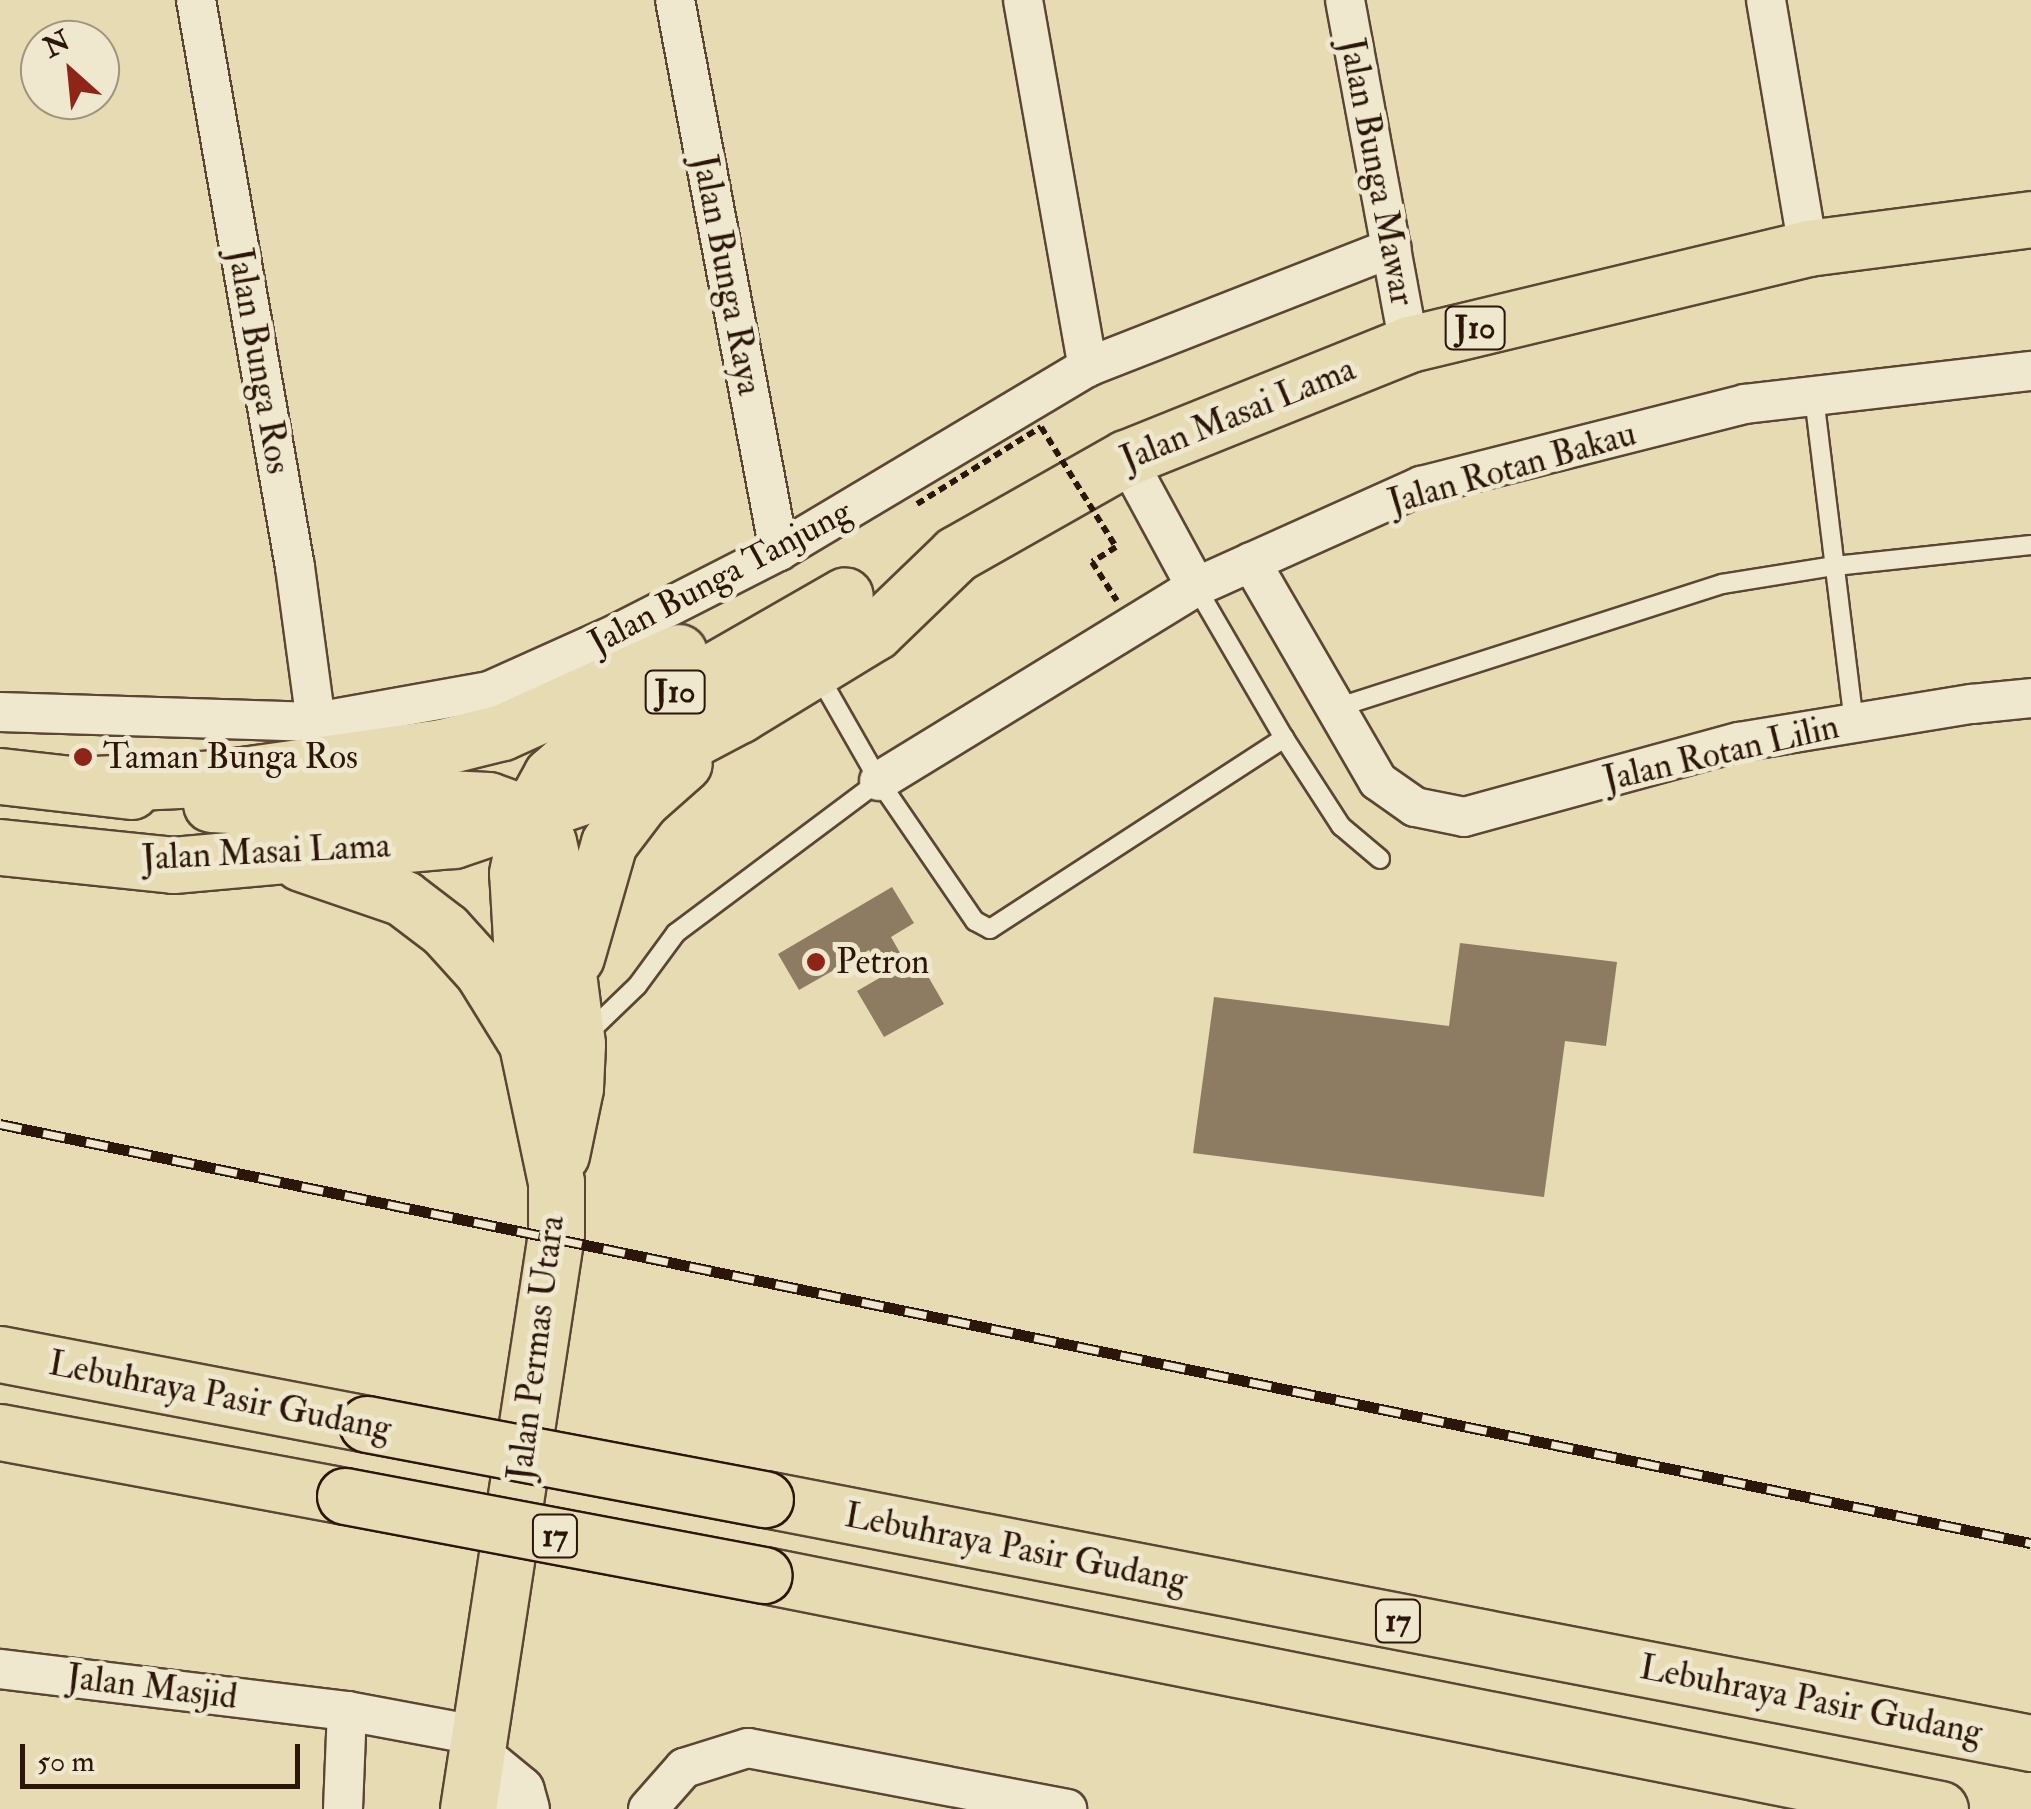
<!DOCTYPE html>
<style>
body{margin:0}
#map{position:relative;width:2031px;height:1809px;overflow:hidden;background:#e7dbb4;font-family:"IM FELL Double Pica",serif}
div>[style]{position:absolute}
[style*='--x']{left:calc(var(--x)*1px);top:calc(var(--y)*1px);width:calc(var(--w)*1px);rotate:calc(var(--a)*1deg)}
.building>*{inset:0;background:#8d7c62}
.roads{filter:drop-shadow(2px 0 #5b4634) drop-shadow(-2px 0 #5b4634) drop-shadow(0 2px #5b4634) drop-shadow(0 -2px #5b4634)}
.lane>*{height:18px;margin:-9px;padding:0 9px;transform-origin:9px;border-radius:9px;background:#efe8ce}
.street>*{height:38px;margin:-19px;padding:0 19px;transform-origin:19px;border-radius:19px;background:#efe8ce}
.secondary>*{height:52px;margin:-26px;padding:0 26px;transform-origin:26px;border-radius:26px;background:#efe8ce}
.primary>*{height:55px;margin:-27.5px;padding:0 27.5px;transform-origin:27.5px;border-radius:27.5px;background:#e7dbb4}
.highway>*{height:55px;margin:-27.5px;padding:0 27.5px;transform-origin:27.5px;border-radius:27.5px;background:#e7dbb4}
.rail>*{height:11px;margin-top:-5.5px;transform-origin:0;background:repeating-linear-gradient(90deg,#efe8ce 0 22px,#2c1509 0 44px);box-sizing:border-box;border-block:2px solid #2c1509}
.path-bridge>*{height:6px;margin-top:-3px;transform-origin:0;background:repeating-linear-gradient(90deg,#2c1509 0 8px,transparent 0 13px)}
.bridges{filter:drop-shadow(2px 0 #2c1509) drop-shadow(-2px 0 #2c1509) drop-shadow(0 2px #2c1509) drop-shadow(0 -2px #2c1509)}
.highway-bridge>*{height:55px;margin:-27.5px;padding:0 27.5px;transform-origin:27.5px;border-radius:27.5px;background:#e7dbb4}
.dots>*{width:28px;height:28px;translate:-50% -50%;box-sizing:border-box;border:5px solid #efe8ce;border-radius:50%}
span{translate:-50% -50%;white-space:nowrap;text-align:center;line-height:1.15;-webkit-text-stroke:10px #efe8ce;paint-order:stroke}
.shield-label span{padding:2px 8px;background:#efe8ce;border:2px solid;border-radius:8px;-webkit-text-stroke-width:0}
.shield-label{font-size:32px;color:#2c1509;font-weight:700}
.street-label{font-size:35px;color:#2c1509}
.poi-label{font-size:35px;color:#2c1509}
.left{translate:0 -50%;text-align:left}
.north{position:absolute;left:20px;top:20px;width:100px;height:100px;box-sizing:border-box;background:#efe8ce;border:2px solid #a1947f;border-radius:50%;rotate:333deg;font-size:28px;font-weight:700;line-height:40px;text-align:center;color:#2c1509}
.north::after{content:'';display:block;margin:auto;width:35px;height:45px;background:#8f2418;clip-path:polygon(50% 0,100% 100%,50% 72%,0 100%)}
.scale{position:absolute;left:20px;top:1744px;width:280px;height:45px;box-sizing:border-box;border:5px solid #2c1509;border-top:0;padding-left:12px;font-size:30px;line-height:35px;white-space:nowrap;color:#2c1509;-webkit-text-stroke:8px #efe8ce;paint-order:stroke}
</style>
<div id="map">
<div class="building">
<i style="clip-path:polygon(892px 887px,914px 923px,891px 937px,907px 965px,918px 959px,944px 1004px,884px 1037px,857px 991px,883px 976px,869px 950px,799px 990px,778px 954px)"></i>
<i style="clip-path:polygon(1460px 943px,1617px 962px,1606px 1046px,1565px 1041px,1544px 1197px,1193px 1153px,1214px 997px,1449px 1026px)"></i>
</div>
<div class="roads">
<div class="lane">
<i style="--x:1814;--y:397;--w:328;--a:83"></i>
<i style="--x:818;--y:674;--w:123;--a:60.3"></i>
<i style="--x:879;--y:781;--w:170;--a:55.6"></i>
<i style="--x:975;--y:921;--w:17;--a:28"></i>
<i style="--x:990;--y:929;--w:351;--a:-33"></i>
<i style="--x:1284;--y:738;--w:175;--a:-120.2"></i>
<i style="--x:1336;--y:708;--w:405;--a:-17.8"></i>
<i style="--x:1722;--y:584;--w:114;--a:-9.1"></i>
<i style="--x:1835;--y:566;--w:197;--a:-6.1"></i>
<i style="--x:1284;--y:738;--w:105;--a:57.1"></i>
<i style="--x:1341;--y:826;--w:51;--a:40.2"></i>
<i style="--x:585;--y:1036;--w:72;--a:-43.9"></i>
<i style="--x:637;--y:986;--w:66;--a:-53.7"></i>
<i style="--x:676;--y:933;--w:254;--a:-36.8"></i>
</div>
<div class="street">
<i style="--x:196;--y:0;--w:576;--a:80.1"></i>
<i style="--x:295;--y:567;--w:156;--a:82.3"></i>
<i style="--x:675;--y:0;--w:561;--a:79.31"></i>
<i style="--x:1023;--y:0;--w:373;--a:80"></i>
<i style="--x:1345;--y:0;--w:350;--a:79.5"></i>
<i style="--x:1766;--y:0;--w:252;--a:80.4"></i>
<i style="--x:1126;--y:458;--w:147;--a:61.5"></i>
<i style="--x:1251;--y:562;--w:253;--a:59.9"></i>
<i style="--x:1378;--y:781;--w:45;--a:35.1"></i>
<i style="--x:1415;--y:807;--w:50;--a:11.5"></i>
<i style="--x:1464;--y:817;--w:285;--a:-15.3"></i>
<i style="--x:1739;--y:742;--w:236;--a:-9.3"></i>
<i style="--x:1972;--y:704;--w:59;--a:-5.8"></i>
<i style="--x:0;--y:712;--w:316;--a:1.8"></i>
<i style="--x:316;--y:722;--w:176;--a:-10.2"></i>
<i style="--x:489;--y:691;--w:139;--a:-24.2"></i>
<i style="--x:616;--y:634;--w:183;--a:-27"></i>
<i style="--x:779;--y:551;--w:360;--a:-30.8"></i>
<i style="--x:1088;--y:367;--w:326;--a:-21.4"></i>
<i style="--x:879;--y:781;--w:372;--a:-31.5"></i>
<i style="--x:1196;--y:587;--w:247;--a:-24.2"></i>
<i style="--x:1421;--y:486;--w:334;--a:-14.2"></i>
<i style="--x:1745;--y:404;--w:288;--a:-6.6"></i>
<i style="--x:0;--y:1669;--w:350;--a:6.9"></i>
<i style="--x:347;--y:1711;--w:136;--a:10.6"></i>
<i style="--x:343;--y:1809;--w:98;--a:-87.7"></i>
<i style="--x:648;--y:1809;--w:55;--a:-48.7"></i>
<i style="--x:684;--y:1768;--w:67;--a:-17.4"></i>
<i style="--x:748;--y:1748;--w:325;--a:10.8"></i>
</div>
<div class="secondary">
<i style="--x:478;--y:1759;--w:52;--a:39.5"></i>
<i style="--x:518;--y:1792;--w:18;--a:74"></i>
</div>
<div class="primary">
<i style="--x:0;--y:776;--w:132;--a:6.5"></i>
<i style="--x:94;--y:784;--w:127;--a:-2.7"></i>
<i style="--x:221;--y:778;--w:223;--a:-8"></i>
<i style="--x:442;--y:747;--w:62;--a:-14"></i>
<i style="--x:502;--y:732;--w:194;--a:-24.3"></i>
<i style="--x:211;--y:804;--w:119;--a:2.9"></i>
<i style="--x:330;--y:810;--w:117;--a:-5.9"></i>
<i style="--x:446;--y:798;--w:42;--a:2.7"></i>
<i style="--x:488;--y:800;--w:41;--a:19.7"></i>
<i style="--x:529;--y:815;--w:33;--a:55"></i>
<i style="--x:548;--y:842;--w:31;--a:77"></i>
<i style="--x:555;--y:872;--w:173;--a:82.7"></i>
<i style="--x:577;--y:1044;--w:44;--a:92.6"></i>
<i style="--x:575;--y:1088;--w:68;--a:101.8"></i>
<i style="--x:0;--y:847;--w:174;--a:5.9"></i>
<i style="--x:173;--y:865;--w:282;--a:-5.1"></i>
<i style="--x:454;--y:840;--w:140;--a:-18.7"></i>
<i style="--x:587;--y:795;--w:172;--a:-27.8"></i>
<i style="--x:739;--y:715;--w:159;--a:-31.4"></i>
<i style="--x:875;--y:632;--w:112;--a:-43.9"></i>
<i style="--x:956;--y:554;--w:195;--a:-29.5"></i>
<i style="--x:1126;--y:458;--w:305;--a:-21.9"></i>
<i style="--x:1409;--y:344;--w:410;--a:-13.5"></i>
<i style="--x:1808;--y:248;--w:225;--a:-7.4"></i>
<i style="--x:301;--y:863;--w:108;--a:18.9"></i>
<i style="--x:403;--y:898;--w:53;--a:37.3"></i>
<i style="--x:445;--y:930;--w:55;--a:47.9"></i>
<i style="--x:482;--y:971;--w:78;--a:58.2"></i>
<i style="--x:576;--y:957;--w:119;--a:-73.9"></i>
<i style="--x:609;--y:843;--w:53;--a:-52.7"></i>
<i style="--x:641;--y:801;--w:57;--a:-41.5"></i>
<i style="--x:468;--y:1809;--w:582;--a:-81.3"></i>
<i style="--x:556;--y:1234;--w:52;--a:-90"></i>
<i style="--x:556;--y:1182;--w:141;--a:-101.9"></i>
<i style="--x:527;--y:1044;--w:171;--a:-93.3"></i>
<i style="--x:517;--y:873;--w:59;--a:-78.3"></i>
<i style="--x:529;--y:815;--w:46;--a:-61.2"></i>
<i style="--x:551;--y:775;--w:48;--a:-41.6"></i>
<i style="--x:587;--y:743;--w:297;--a:-29.8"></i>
</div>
<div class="highway">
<i style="--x:0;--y:1354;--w:374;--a:10.8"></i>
<i style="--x:0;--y:1432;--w:351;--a:10.5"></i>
<i style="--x:765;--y:1499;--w:1289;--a:10.91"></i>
<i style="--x:764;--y:1575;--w:1199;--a:11.25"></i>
</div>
</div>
<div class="rail">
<i style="--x:0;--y:1124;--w:2074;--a:11.66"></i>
</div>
<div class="path-bridge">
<i style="--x:917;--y:504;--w:146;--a:-31.8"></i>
<i style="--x:1041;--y:427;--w:142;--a:58"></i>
<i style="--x:1116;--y:547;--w:28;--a:148"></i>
<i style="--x:1092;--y:562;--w:46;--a:57.3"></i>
</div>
<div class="bridges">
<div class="highway-bridge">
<i style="--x:367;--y:1424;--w:405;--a:10.7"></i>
<i style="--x:345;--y:1496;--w:426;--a:10.7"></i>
</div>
</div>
<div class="dots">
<i style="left:83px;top:757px;background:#8f2418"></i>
<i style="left:816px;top:962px;background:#8f2418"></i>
</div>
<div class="shield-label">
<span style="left:1475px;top:328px">J10</span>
<span style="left:675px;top:692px">J10</span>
<span style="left:555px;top:1536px">17</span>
<span style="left:1398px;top:1621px">17</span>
</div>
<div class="street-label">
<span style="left:1377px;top:172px;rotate:79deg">Jalan Bunga Mawar</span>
<span style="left:727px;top:275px;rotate:79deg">Jalan Bunga Raya</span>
<span style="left:259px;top:361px;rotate:80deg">Jalan Bunga Ros</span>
<span style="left:1238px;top:414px;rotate:-22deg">Jalan Masai Lama</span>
<span style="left:1512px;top:468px;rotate:-16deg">Jalan Rotan Bakau</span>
<span style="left:720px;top:577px;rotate:-28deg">Jalan Bunga Tanjung</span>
<span style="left:1721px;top:753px;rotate:-13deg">Jalan Rotan Lilin</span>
<span style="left:266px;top:852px;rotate:-3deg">Jalan Masai Lama</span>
<span style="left:536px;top:1348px;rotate:-83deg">Jalan Permas Utara</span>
<span style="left:220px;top:1396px;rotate:11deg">Lebuhraya Pasir Gudang</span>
<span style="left:1016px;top:1548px;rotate:11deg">Lebuhraya Pasir Gudang</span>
<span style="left:152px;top:1687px;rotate:7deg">Jalan Masjid</span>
<span style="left:1811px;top:1700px;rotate:11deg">Lebuhraya Pasir Gudang</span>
</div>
<div class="poi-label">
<span class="left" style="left:103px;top:757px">Taman Bunga Ros</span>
<span class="left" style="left:836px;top:962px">Petron</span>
</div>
<div class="north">N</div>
<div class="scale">50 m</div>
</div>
